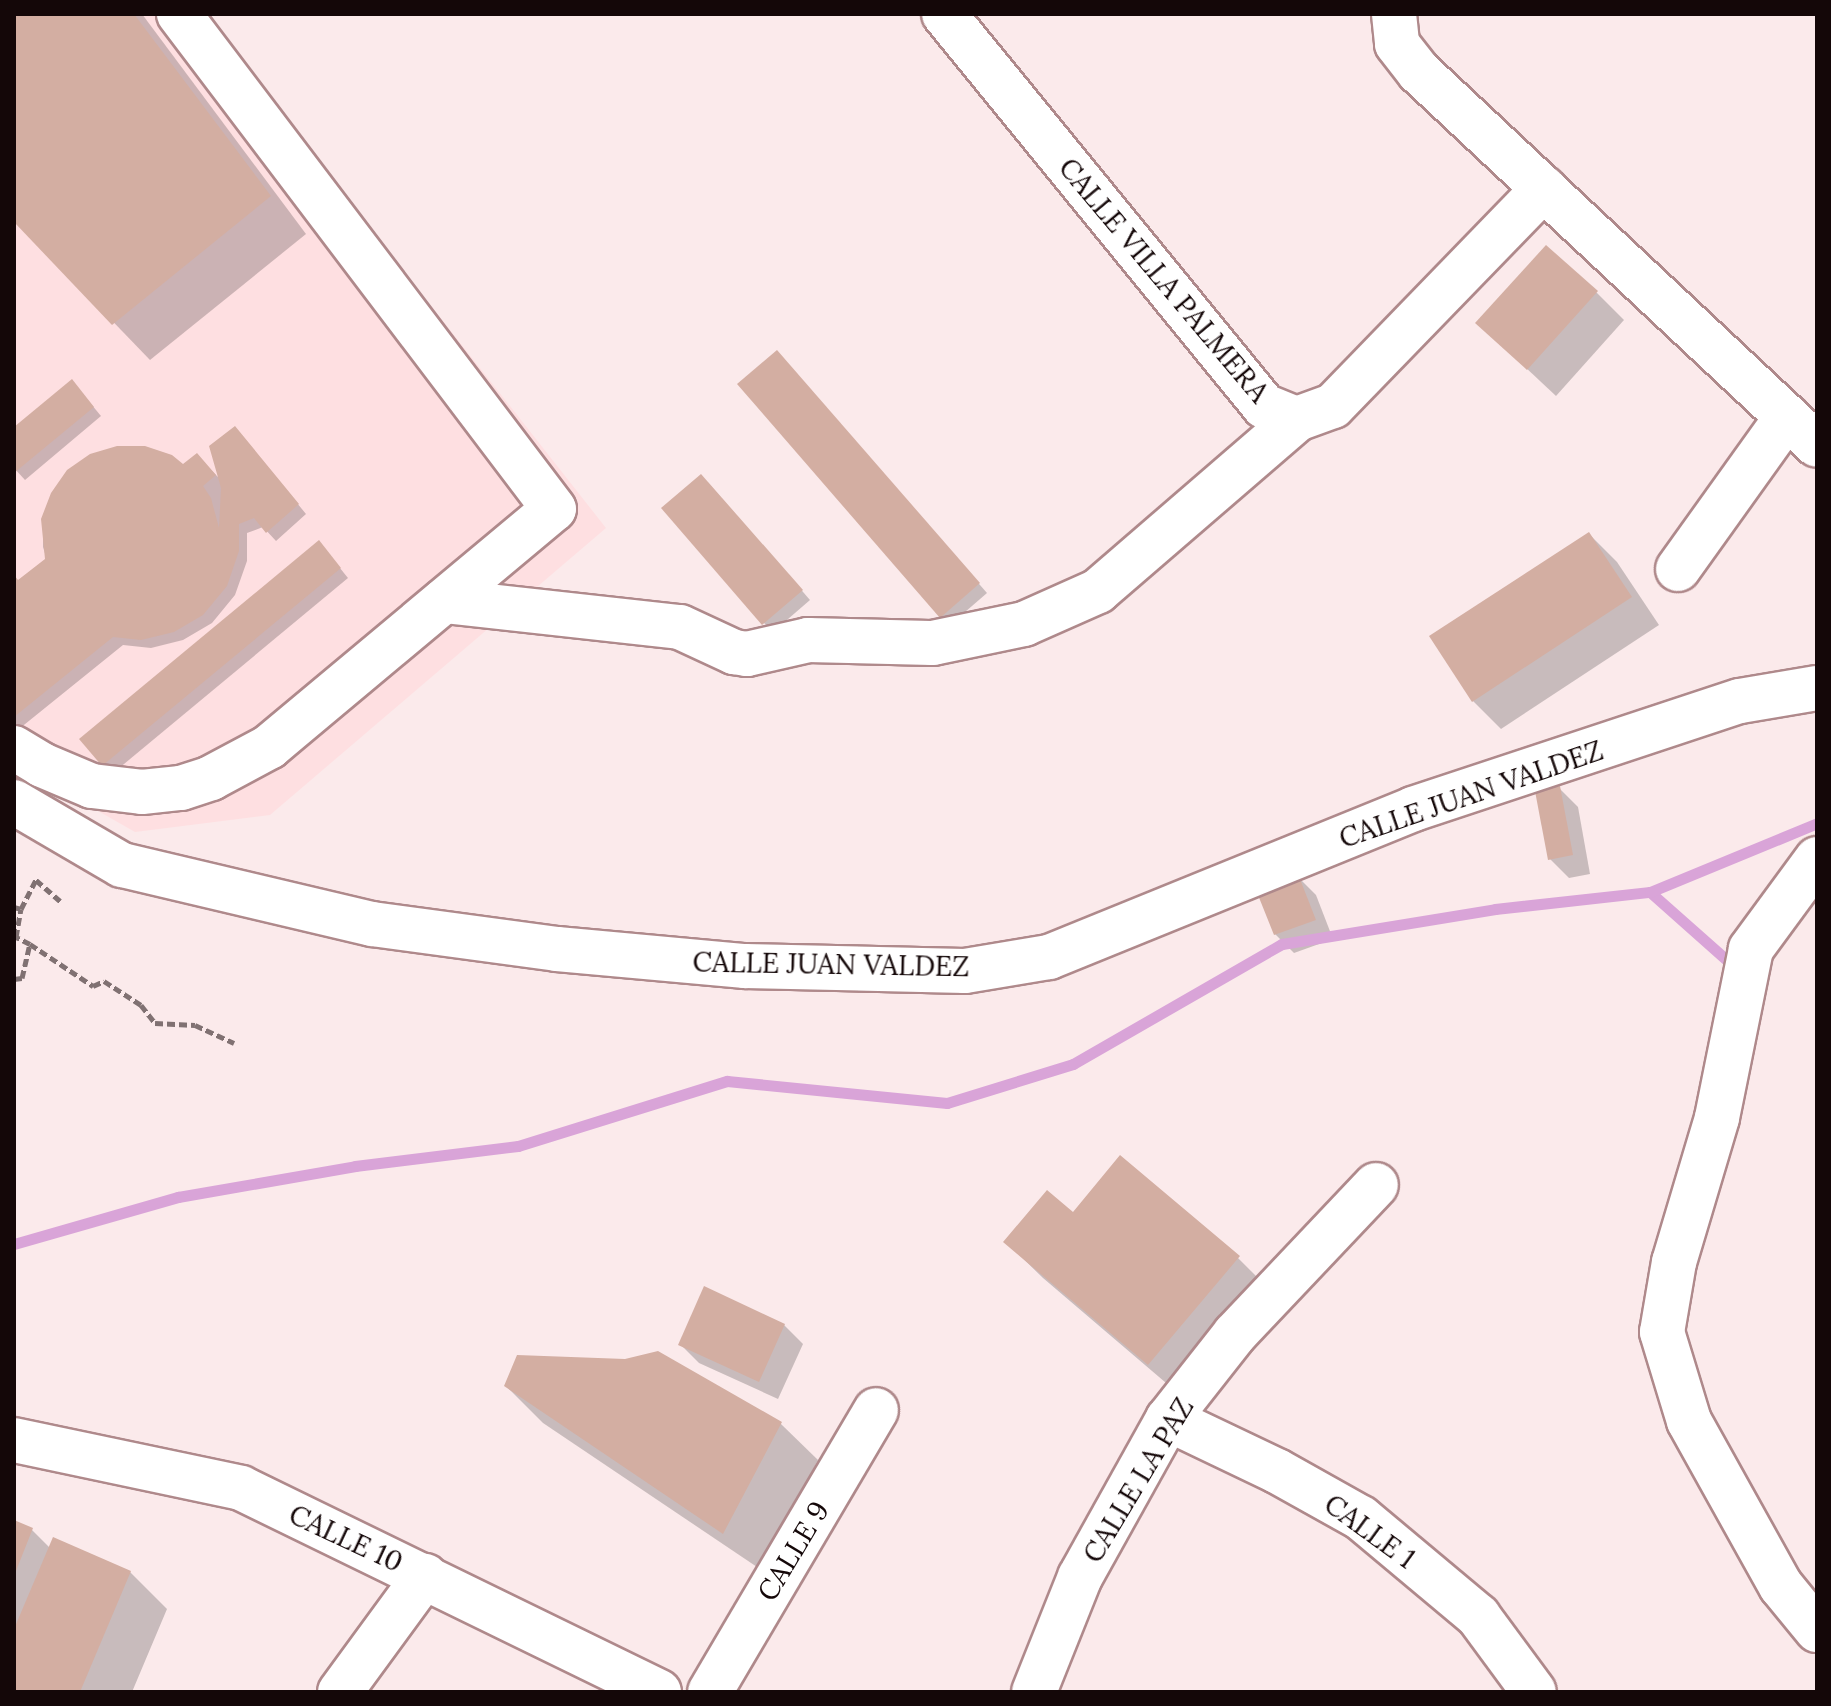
<!DOCTYPE html>
<style>
body{margin:0}
#map{position:relative;width:1831px;height:1706px;overflow:hidden;background:#fbeaeb;font-family:Lora,serif}
div>[style]{position:absolute}
[style*='--x']{left:calc(var(--x)*1px);top:calc(var(--y)*1px);width:calc(var(--w)*1px);rotate:calc(var(--a)*1deg)}
.built>*{inset:0;background:#fedfe1}
.shadow>*{inset:0;background:#0003}
.stream>*{height:11px;margin:-5.5px;padding:0 5.5px;transform-origin:5.5px;border-radius:5.5px;background:#d9a4d8}
.building>*{inset:0;background:#d3aea2}
.path>*{height:5px;margin-top:-2.5px;transform-origin:0;background:repeating-linear-gradient(90deg,#807172 0 8px,transparent 0 12px)}
.roads{filter:drop-shadow(2px 0 #af898b) drop-shadow(-2px 0 #af898b) drop-shadow(0 2px #af898b) drop-shadow(0 -2px #af898b)}
.minor>*{height:44px;margin:-22px;padding:0 22px;transform-origin:22px;border-radius:22px;background:#fff}
span{translate:-50% -50%;white-space:nowrap;text-align:center;line-height:1.15;-webkit-text-stroke:6px #fff;paint-order:stroke}
.street-label{font-size:28px;color:#140708}
.frame{position:absolute;inset:0;border:16px solid #140708;pointer-events:none}
</style>
<div id="map">
<div class="built">
<i style="clip-path:polygon(14px 14px,201px 14px,606px 528px,270px 815px,135px 832px,14px 763px)"></i>
</div>
<div class="shadow">
<i style="clip-path:polygon(14px 14px,142px 14px,306px 234px,150px 360px,14px 219px)"></i>
<i style="clip-path:polygon(1596px 292px,1624px 320px,1556px 396px,1478px 323px)"></i>
<i style="clip-path:polygon(785px 361px,987px 593px,950px 625px,941px 616px)"></i>
<i style="clip-path:polygon(72px 381px,101px 416px,25px 480px,14px 468px,14px 430px)"></i>
<i style="clip-path:polygon(243px 437px,306px 514px,276px 541px,263px 527px,247px 533px,247px 561px,235px 595px,212px 623px,183px 640px,151px 648px,123px 645px,14px 733px,14px 576px,19px 582px,49px 566px,43px 547px,43px 520px,183px 466px,196px 455px,220px 479px)"></i>
<i style="clip-path:polygon(710px 485px,810px 600px,773px 632px,764px 623px)"></i>
<i style="clip-path:polygon(1589px 534px,1617px 562px,1659px 625px,1501px 729px,1473px 701px)"></i>
<i style="clip-path:polygon(327px 552px,348px 578px,112px 774px,104px 765px,82px 739px)"></i>
<i style="clip-path:polygon(1559px 788px,1578px 807px,1590px 874px,1569px 878px,1550px 859px)"></i>
<i style="clip-path:polygon(1298px 877px,1316px 895px,1333px 939px,1294px 953px,1275px 934px)"></i>
<i style="clip-path:polygon(1121px 1158px,1238px 1258px,1275px 1295px,1186px 1400px,1043px 1278px,1006px 1242px,1073px 1214px)"></i>
<i style="clip-path:polygon(784px 1325px,803px 1344px,778px 1399px,699px 1363px,680px 1344px)"></i>
<i style="clip-path:polygon(506px 1386px,781px 1424px,818px 1460px,760px 1569px,543px 1423px)"></i>
<i style="clip-path:polygon(14px 1522px,32px 1530px,50px 1548px,130px 1572px,167px 1609px,132px 1692px,14px 1692px)"></i>
</div>
<div class="stream">
<i style="--x:1650;--y:892;--w:108;--a:41.6"></i>
<i style="--x:1731;--y:964;--w:8;--a:97"></i>
<i style="--x:14;--y:1244;--w:171;--a:-16"></i>
<i style="--x:178;--y:1197;--w:180;--a:-9.9"></i>
<i style="--x:355;--y:1166;--w:164;--a:-7"></i>
<i style="--x:518;--y:1146;--w:219;--a:-17.3"></i>
<i style="--x:727;--y:1081;--w:221;--a:5.7"></i>
<i style="--x:947;--y:1103;--w:132;--a:-17.2"></i>
<i style="--x:1073;--y:1064;--w:241;--a:-29.9"></i>
<i style="--x:1282;--y:944;--w:216;--a:-9.3"></i>
<i style="--x:1495;--y:909;--w:156;--a:-6.3"></i>
<i style="--x:1650;--y:892;--w:181;--a:-22.4"></i>
</div>
<div class="building">
<i style="clip-path:polygon(14px 14px,134px 14px,271px 196px,112px 325px,14px 222px)"></i>
<i style="clip-path:polygon(1546px 245px,1598px 291px,1527px 370px,1475px 323px)"></i>
<i style="clip-path:polygon(777px 350px,980px 583px,940px 618px,737px 384px)"></i>
<i style="clip-path:polygon(72px 379px,94px 407px,14px 473px,14px 427px)"></i>
<i style="clip-path:polygon(235px 426px,299px 504px,266px 533px,254px 518px,239px 524px,239px 551px,227px 586px,203px 615px,174px 632px,141px 640px,113px 637px,14px 717px,14px 575px,18px 580px,45px 559px,41px 519px,51px 493px,67px 470px,90px 454px,117px 446px,145px 446px,172px 455px,183px 464px,197px 453px,216px 475px,203px 486px,211px 498px,219px 528px,221px 488px,209px 446px)"></i>
<i style="clip-path:polygon(701px 474px,803px 590px,762px 625px,661px 508px)"></i>
<i style="clip-path:polygon(1589px 532px,1632px 597px,1472px 702px,1429px 636px)"></i>
<i style="clip-path:polygon(319px 540px,341px 568px,102px 766px,79px 739px)"></i>
<i style="clip-path:polygon(1560px 786px,1573px 855px,1548px 860px,1535px 791px)"></i>
<i style="clip-path:polygon(1298px 874px,1316px 920px,1274px 935px,1256px 890px)"></i>
<i style="clip-path:polygon(1120px 1155px,1240px 1256px,1148px 1365px,1003px 1242px,1047px 1190px,1073px 1212px)"></i>
<i style="clip-path:polygon(704px 1286px,785px 1324px,759px 1382px,678px 1345px)"></i>
<i style="clip-path:polygon(658px 1351px,782px 1422px,723px 1534px,504px 1386px,517px 1355px,625px 1359px)"></i>
<i style="clip-path:polygon(14px 1520px,33px 1528px,14px 1576px)"></i>
<i style="clip-path:polygon(53px 1537px,131px 1571px,80px 1692px,14px 1692px,14px 1629px)"></i>
</div>
<div class="path">
<i style="--x:14;--y:907;--w:7;--a:16"></i>
<i style="--x:21;--y:909;--w:33;--a:-63"></i>
<i style="--x:36;--y:880;--w:32;--a:41"></i>
<i style="--x:30;--y:944;--w:76;--a:33.7"></i>
<i style="--x:93;--y:986;--w:12;--a:-24"></i>
<i style="--x:104;--y:981;--w:44;--a:33"></i>
<i style="--x:141;--y:1005;--w:23;--a:52"></i>
<i style="--x:155;--y:1023;--w:40;--a:2.9"></i>
<i style="--x:195;--y:1025;--w:43;--a:24.8"></i>
<i style="--x:14;--y:979;--w:8;--a:-7"></i>
<i style="--x:22;--y:978;--w:35;--a:-77"></i>
<i style="--x:30;--y:944;--w:16;--a:-153"></i>
<i style="--x:16;--y:937;--w:28;--a:-80"></i>
</div>
<div class="roads">
<div class="minor">
<i style="--x:944;--y:14;--w:506;--a:50.77"></i>
<i style="--x:1264;--y:406;--w:35;--a:22"></i>
<i style="--x:1297;--y:419;--w:38;--a:-20"></i>
<i style="--x:1333;--y:406;--w:303;--a:-45.9"></i>
<i style="--x:1394;--y:14;--w:30;--a:84"></i>
<i style="--x:1397;--y:44;--w:36;--a:52"></i>
<i style="--x:1419;--y:72;--w:545;--a:43.14"></i>
<i style="--x:1678;--y:569;--w:187;--a:-54.4"></i>
<i style="--x:444;--y:601;--w:237;--a:6.3"></i>
<i style="--x:680;--y:627;--w:60;--a:24.8"></i>
<i style="--x:734;--y:652;--w:13;--a:9"></i>
<i style="--x:747;--y:654;--w:63;--a:-12.9"></i>
<i style="--x:808;--y:640;--w:125;--a:1.4"></i>
<i style="--x:933;--y:643;--w:93;--a:-11.8"></i>
<i style="--x:1024;--y:624;--w:81;--a:-24"></i>
<i style="--x:1098;--y:591;--w:263;--a:-40.8"></i>
<i style="--x:14;--y:748;--w:33;--a:31"></i>
<i style="--x:42;--y:765;--w:54;--a:22.8"></i>
<i style="--x:92;--y:786;--w:50;--a:6.8"></i>
<i style="--x:142;--y:792;--w:39;--a:-6"></i>
<i style="--x:181;--y:788;--w:32;--a:-18"></i>
<i style="--x:211;--y:778;--w:66;--a:-28.1"></i>
<i style="--x:269;--y:747;--w:371;--a:-39.9"></i>
<i style="--x:554;--y:509;--w:621;--a:-127.15"></i>
<i style="--x:14;--y:802;--w:125;--a:30.3"></i>
<i style="--x:122;--y:865;--w:257;--a:13.3"></i>
<i style="--x:372;--y:924;--w:187;--a:7.7"></i>
<i style="--x:557;--y:949;--w:189;--a:5.2"></i>
<i style="--x:745;--y:966;--w:220;--a:1.3"></i>
<i style="--x:965;--y:971;--w:85;--a:-9.5"></i>
<i style="--x:1049;--y:957;--w:393;--a:-22.1"></i>
<i style="--x:1413;--y:809;--w:344;--a:-18.3"></i>
<i style="--x:1740;--y:701;--w:78;--a:-9.6"></i>
<i style="--x:1817;--y:859;--w:112;--a:126.3"></i>
<i style="--x:1751;--y:949;--w:172;--a:101.4"></i>
<i style="--x:1717;--y:1118;--w:150;--a:106.6"></i>
<i style="--x:1674;--y:1262;--w:71;--a:99.7"></i>
<i style="--x:1662;--y:1332;--w:93;--a:73.1"></i>
<i style="--x:1689;--y:1421;--w:189;--a:60.9"></i>
<i style="--x:1781;--y:1586;--w:57;--a:50.7"></i>
<i style="--x:1168;--y:1419;--w:121;--a:25.5"></i>
<i style="--x:1277;--y:1471;--w:96;--a:29.2"></i>
<i style="--x:1361;--y:1518;--w:153;--a:39.9"></i>
<i style="--x:1478;--y:1616;--w:94;--a:53.6"></i>
<i style="--x:14;--y:1440;--w:232;--a:11.9"></i>
<i style="--x:241;--y:1488;--w:465;--a:26"></i>
<i style="--x:340;--y:1692;--w:144;--a:-53.8"></i>
<i style="--x:710;--y:1692;--w:327;--a:-59.5"></i>
<i style="--x:1034;--y:1692;--w:124;--a:-68.2"></i>
<i style="--x:1080;--y:1577;--w:181;--a:-60.9"></i>
<i style="--x:1168;--y:1419;--w:108;--a:-51.8"></i>
<i style="--x:1235;--y:1334;--w:205;--a:-46.6"></i>
</div>
</div>
<div class="street-label">
<span style="left:1164px;top:280px;rotate:50deg">CALLE VILLA PALMERA</span>
<span style="left:1471px;top:794px;rotate:-19deg">CALLE JUAN VALDEZ</span>
<span style="left:831px;top:964px;rotate:1deg">CALLE JUAN VALDEZ</span>
<span style="left:1138px;top:1480px;rotate:-59deg">CALLE LA PAZ</span>
<span style="left:1370px;top:1531px;rotate:36deg">CALLE 1</span>
<span style="left:346px;top:1538px;rotate:25deg">CALLE 10</span>
<span style="left:793px;top:1551px;rotate:-59deg">CALLE 9</span>
</div>
<div class="frame"></div>
</div>
